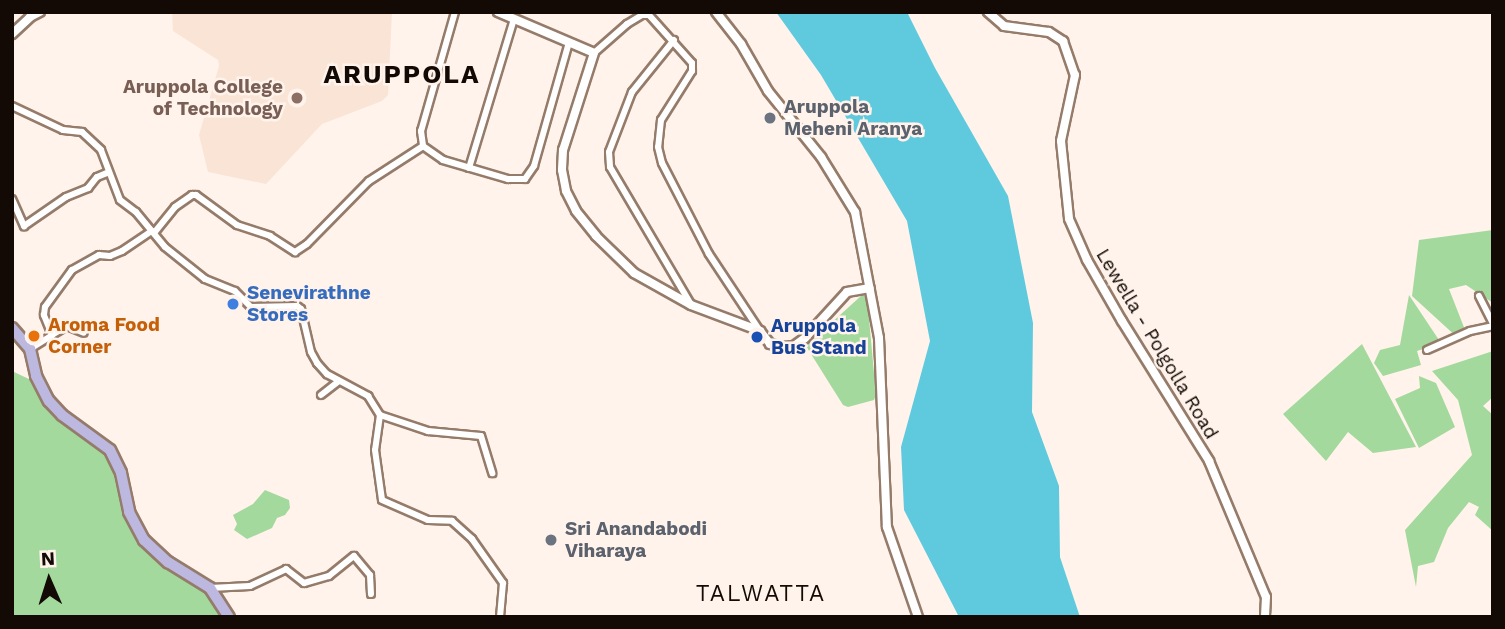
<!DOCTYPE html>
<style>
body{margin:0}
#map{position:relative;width:1505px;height:629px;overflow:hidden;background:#fff3eb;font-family:"Work Sans",sans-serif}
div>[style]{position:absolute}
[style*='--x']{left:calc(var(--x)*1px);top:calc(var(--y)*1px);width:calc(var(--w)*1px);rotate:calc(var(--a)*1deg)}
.built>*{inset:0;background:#fae4d6}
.green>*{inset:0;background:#a3d99d}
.water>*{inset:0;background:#5fcade}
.roads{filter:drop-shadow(2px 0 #957b6a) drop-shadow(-2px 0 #957b6a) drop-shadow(0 2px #957b6a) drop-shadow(0 -2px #957b6a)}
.minor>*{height:6px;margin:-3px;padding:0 3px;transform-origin:3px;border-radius:3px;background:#fff}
.tertiary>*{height:8px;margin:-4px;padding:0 4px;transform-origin:4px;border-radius:4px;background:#fff}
.primary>*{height:10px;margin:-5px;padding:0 5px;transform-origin:5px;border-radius:5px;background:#bcb8df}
.dots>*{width:19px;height:19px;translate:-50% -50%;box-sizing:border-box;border:4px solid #fff3eb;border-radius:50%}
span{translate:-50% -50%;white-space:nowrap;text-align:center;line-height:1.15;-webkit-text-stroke:5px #fff3eb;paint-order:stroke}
.education-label{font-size:19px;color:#785e54;font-weight:700}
.right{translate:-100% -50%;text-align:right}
.worship-label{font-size:19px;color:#5b616d;font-weight:700}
.left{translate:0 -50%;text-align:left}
.shop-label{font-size:19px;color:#366cbe;font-weight:700}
.food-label{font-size:19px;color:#c56008;font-weight:700}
.transit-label{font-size:19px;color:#164399;font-weight:700}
.street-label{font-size:19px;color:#130a05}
.quarter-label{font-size:23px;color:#130a05;letter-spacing:2px}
.district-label{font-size:26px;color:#130a05;font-weight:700;letter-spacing:2px}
.frame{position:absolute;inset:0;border:14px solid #130a05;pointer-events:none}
.north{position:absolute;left:14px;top:545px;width:70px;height:70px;-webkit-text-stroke:5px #fff3eb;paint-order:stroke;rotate:357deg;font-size:19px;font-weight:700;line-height:28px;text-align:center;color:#130a05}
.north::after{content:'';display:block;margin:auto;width:24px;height:32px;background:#130a05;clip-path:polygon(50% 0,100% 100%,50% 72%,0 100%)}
</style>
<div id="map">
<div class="built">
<i style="clip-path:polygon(172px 12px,392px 12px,388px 95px,382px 101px,322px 124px,266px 184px,208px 172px,199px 135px,219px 66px,218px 60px,173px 31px)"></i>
</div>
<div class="green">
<i style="clip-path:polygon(1493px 230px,1493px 303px,1466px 285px,1449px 289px,1467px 335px,1459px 339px,1412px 296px,1419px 240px)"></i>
<i style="clip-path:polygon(862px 295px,867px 297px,876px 395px,874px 400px,848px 407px,843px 405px,806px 346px)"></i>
<i style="clip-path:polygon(1409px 295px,1441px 343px,1417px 351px,1421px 365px,1383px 376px,1374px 363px,1380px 350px,1400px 345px)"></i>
<i style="clip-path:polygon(1362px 344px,1416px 447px,1373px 453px,1348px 432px,1326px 461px,1283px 414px)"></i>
<i style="clip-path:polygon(1493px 351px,1493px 397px,1483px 406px,1493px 415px,1493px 531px,1475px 515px,1479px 507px,1469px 502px,1448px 528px,1434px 562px,1418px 566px,1416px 587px,1405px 530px,1472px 455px,1458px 400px,1432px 371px)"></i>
<i style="clip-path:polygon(12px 371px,31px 380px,68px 424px,105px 453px,121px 473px,135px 527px,216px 600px,224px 617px,12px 617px)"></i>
<i style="clip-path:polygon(1419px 376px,1436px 383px,1455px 427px,1419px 448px,1395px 399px,1420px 388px)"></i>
<i style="clip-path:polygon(265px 490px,289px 500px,290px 508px,285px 515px,277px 518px,272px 528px,247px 539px,234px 530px,237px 524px,233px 515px,253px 504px)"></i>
</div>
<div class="water">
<i style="clip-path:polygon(776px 12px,907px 12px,935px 68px,1008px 196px,1033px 323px,1032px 412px,1059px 486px,1060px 557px,1080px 617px,959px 617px,904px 510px,901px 447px,930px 341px,907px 221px,821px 75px)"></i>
</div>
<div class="roads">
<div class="minor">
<i style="--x:455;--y:12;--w:124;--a:105.9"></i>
<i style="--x:421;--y:131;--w:15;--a:82"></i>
<i style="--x:423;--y:146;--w:24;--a:35"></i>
<i style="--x:443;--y:160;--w:68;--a:16.3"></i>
<i style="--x:508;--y:179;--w:17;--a:0"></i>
<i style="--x:525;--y:179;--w:16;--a:-55"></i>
<i style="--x:534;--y:166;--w:129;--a:-74.2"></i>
<i style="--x:674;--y:40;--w:67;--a:128.9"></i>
<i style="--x:632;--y:92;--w:64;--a:111"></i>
<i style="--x:609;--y:152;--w:15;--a:86"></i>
<i style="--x:610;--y:167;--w:158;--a:59.5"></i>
<i style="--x:594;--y:53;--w:44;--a:-41.3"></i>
<i style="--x:627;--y:24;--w:17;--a:-31"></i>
<i style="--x:642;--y:15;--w:7;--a:0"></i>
<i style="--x:649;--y:15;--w:64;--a:48.1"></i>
<i style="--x:692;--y:63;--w:8;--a:90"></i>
<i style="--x:692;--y:71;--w:58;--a:122.3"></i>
<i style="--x:661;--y:120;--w:27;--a:96"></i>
<i style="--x:658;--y:147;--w:16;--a:76"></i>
<i style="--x:662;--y:163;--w:102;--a:62.7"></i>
<i style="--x:709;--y:254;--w:92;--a:56.5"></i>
<i style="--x:12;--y:106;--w:56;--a:25.2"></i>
<i style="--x:63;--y:130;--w:19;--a:6"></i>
<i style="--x:82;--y:132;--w:26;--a:43"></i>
<i style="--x:101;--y:150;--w:53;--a:69.2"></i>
<i style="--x:120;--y:200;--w:20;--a:37"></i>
<i style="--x:136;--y:212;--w:45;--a:50.4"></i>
<i style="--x:165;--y:247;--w:51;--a:38.7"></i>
<i style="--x:205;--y:279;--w:32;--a:22"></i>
<i style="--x:235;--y:291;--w:23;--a:45"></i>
<i style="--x:251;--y:307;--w:46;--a:-1.2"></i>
<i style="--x:297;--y:306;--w:5;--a:37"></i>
<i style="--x:301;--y:309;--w:44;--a:76.9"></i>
<i style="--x:311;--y:352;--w:13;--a:61"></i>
<i style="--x:317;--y:363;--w:15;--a:48"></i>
<i style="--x:327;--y:374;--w:47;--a:28.2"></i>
<i style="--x:368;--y:396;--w:22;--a:58"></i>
<i style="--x:380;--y:415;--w:51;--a:18.4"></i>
<i style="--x:428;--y:431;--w:53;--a:5.4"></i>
<i style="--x:481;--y:436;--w:39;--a:73"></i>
<i style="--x:469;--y:168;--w:156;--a:-73.2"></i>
<i style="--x:12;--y:199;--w:30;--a:66"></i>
<i style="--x:24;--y:226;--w:51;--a:-34.6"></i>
<i style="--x:66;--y:197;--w:24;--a:-22"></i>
<i style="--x:88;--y:188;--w:14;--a:-51"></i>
<i style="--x:97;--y:177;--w:11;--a:-22"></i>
<i style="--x:154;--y:233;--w:33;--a:-51"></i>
<i style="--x:175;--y:207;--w:21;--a:-35"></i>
<i style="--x:192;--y:195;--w:4;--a:0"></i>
<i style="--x:196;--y:195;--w:51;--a:36.2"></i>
<i style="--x:237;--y:225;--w:35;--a:18"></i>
<i style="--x:270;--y:236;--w:30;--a:33"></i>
<i style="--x:295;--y:252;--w:14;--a:-34"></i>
<i style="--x:307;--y:244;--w:88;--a:-45.5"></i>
<i style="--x:369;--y:181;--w:64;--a:-32.9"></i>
<i style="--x:1479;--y:296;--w:31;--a:63"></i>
<i style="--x:52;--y:335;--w:17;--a:-31"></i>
<i style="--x:67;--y:326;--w:18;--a:22"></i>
<i style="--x:30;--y:349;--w:26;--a:-32"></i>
<i style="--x:52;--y:335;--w:22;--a:-112"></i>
<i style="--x:44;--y:315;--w:8;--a:-83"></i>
<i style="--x:45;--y:307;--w:46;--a:-53.9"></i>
<i style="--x:72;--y:270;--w:31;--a:-29"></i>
<i style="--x:99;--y:255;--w:11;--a:5"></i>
<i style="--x:110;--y:256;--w:13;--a:-23"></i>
<i style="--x:122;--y:251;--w:36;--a:-34"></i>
<i style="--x:1427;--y:350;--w:47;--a:-23.8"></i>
<i style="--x:1470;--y:331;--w:24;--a:-12"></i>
<i style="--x:321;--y:395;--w:23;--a:-38"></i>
<i style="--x:380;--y:415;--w:35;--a:98"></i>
<i style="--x:375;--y:450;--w:50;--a:82"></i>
<i style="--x:382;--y:500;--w:50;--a:23.5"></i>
<i style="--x:428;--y:520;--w:24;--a:2"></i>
<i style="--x:452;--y:521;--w:27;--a:42"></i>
<i style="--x:472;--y:539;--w:54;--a:54.8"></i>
<i style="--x:503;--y:583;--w:34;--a:95"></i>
<i style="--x:210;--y:588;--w:40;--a:-2.9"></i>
<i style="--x:250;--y:586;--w:40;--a:-25"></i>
<i style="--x:286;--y:569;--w:23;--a:38"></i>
<i style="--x:304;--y:583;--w:26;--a:-16"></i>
<i style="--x:329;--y:576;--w:32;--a:-39"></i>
<i style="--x:354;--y:556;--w:25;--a:50"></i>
<i style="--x:370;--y:575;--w:19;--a:87"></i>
</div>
<div class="tertiary">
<i style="--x:498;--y:12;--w:104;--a:23.1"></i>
<i style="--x:594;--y:53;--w:102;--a:107.7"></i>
<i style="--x:563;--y:150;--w:20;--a:93"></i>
<i style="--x:562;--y:170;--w:21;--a:79"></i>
<i style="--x:566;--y:191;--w:22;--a:63"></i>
<i style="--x:576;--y:211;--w:32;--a:51"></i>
<i style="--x:596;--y:236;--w:53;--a:44.2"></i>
<i style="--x:634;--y:273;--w:65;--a:29.3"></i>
<i style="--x:691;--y:305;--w:74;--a:20.6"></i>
<i style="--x:760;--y:331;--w:16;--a:52"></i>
<i style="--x:770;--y:344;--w:14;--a:12"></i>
<i style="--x:784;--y:347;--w:10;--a:-6"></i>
<i style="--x:794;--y:346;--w:14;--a:-36"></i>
<i style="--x:805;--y:338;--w:62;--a:-47.6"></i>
<i style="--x:847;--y:292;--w:23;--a:-10"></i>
<i style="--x:716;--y:12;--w:41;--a:52"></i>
<i style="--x:741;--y:44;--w:54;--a:60.1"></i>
<i style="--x:768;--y:91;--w:85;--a:51.2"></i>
<i style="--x:821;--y:157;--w:65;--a:58.3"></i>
<i style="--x:855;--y:212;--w:128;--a:79.2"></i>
<i style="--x:879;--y:338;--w:189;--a:87.6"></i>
<i style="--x:887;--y:527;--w:95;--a:71"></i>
<i style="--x:988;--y:12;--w:21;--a:41"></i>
<i style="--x:1004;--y:26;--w:45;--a:7.6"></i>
<i style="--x:1049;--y:32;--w:17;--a:33"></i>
<i style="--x:1063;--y:41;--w:36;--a:71"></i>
<i style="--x:1075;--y:75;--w:67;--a:102"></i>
<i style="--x:1061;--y:141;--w:78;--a:84.1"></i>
<i style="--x:1069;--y:219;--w:45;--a:66.3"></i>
<i style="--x:1087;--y:260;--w:70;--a:60.2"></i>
<i style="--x:1122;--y:321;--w:165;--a:58.1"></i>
<i style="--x:1209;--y:461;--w:147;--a:67.3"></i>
<i style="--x:1266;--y:597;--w:20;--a:93"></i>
<i style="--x:12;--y:34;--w:25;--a:-43"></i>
<i style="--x:30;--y:17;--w:11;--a:-27"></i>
</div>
<div class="primary">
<i style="--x:12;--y:328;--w:28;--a:49"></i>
<i style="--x:30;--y:349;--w:28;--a:77"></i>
<i style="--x:36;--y:376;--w:28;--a:63"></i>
<i style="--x:49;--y:401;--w:19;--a:47"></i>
<i style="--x:62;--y:415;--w:59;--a:36.1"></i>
<i style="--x:110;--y:450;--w:25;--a:64"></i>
<i style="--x:121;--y:473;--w:40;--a:78"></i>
<i style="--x:129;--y:512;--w:32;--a:62"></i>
<i style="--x:144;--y:540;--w:33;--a:43"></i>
<i style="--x:168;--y:562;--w:49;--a:31.8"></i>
<i style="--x:210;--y:588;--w:35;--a:57"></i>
</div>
</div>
<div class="dots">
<i style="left:297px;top:98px;background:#8d6e63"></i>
<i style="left:770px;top:118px;background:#6b7280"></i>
<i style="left:233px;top:304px;background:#3f7fe0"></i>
<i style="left:34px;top:336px;background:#e8710a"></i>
<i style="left:757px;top:337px;background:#1a4fb4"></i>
<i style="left:551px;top:540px;background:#6b7280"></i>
</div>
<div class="education-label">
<span class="right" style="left:283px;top:98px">Aruppola College<br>of Technology</span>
</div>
<div class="worship-label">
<span class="left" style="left:784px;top:118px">Aruppola<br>Meheni Aranya</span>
<span class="left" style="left:565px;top:540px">Sri Anandabodi<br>Viharaya</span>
</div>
<div class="shop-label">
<span class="left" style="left:247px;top:304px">Senevirathne<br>Stores</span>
</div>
<div class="food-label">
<span class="left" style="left:48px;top:336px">Aroma Food<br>Corner</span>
</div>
<div class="transit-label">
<span class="left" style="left:771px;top:337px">Aruppola<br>Bus Stand</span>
</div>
<div class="street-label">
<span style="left:1157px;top:344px;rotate:59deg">Lewella - Polgolla Road</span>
</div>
<div class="quarter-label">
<span style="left:761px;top:594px">TALWATTA</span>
</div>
<div class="district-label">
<span style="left:402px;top:75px">ARUPPOLA</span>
</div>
<div class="frame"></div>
<div class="north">N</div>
</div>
